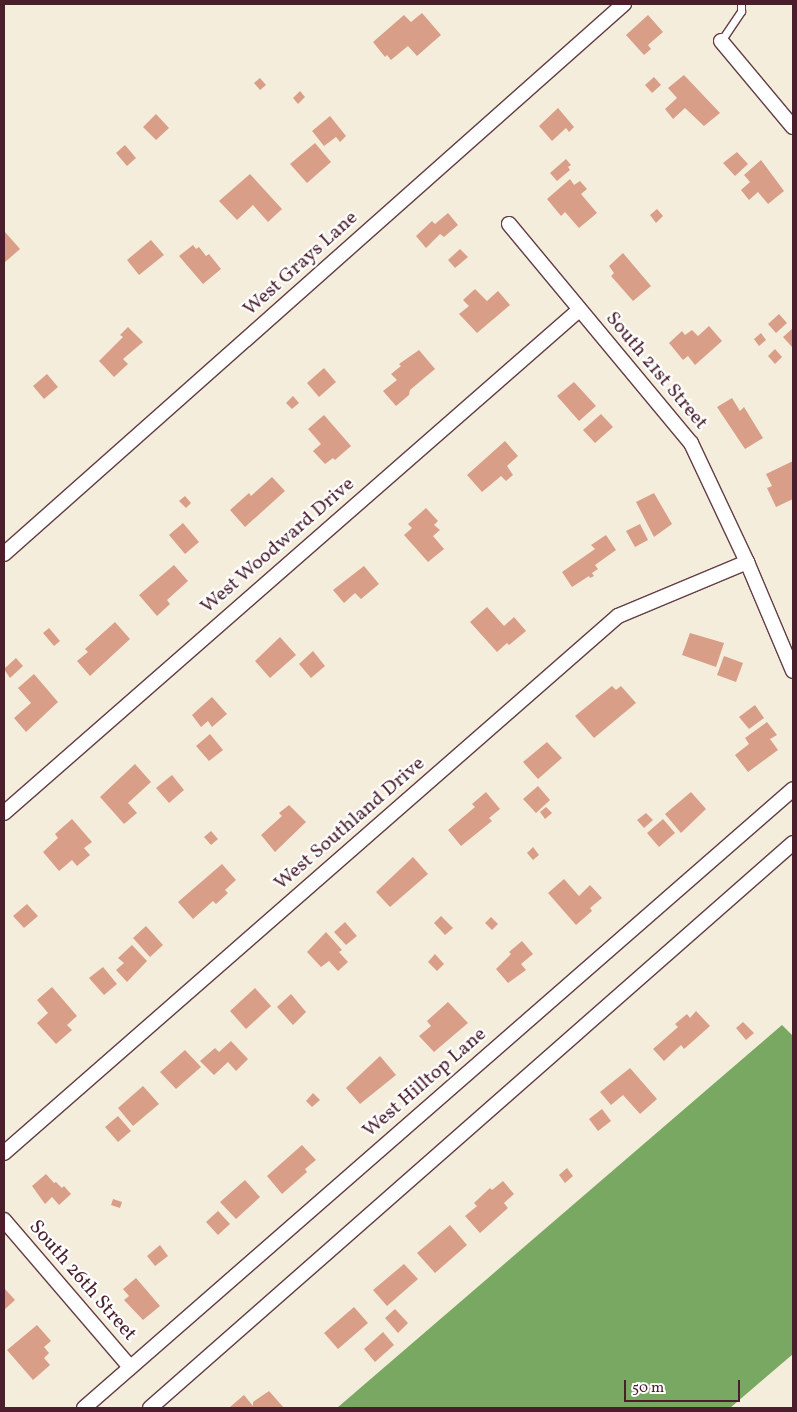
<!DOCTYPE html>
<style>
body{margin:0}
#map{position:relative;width:797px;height:1412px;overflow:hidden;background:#f5eddb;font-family:Vollkorn,serif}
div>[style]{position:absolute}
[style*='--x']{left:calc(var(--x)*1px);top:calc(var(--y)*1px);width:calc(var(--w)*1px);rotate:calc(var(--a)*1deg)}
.forest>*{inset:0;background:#78a862}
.building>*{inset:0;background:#d99e87}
.roads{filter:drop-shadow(1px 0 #643e45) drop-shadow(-1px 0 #643e45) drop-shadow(0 1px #643e45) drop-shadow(0 -1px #643e45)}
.lane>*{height:7px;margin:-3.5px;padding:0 3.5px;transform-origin:3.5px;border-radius:3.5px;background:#fff}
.street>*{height:14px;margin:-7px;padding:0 7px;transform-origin:7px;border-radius:7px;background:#fff}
span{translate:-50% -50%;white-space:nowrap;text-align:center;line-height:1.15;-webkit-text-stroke:4.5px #fff;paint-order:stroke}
.street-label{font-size:20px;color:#4a1f2b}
.frame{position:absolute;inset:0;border:5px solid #4a1f2b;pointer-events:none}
.scale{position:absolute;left:624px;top:1380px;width:116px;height:22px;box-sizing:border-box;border:2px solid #4a1f2b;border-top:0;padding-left:6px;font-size:15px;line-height:18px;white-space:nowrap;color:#4a1f2b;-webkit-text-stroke:4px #fff;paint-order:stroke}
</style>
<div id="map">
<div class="forest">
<i style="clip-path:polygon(782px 1025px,793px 1036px,793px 1354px,730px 1408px,337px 1408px)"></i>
</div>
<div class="building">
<i style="clip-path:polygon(422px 13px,441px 35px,417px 56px,408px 46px,391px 60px,387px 55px,385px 57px,373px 42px,404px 15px,411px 22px)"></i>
<i style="clip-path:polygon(648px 15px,663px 32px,648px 45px,651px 49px,644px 55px,626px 35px)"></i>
<i style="clip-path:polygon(684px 75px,720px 113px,704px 126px,685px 108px,673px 119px,665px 109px,677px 98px,668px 88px)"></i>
<i style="clip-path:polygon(654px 77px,661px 85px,652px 93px,645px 85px)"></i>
<i style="clip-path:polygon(260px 78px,266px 85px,260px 90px,254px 83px)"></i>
<i style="clip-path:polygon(300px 91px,305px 97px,298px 104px,293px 98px)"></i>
<i style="clip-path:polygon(558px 108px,574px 127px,569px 132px,566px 128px,552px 141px,539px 126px)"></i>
<i style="clip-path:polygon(156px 114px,169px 128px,156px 140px,143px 127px)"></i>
<i style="clip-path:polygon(330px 116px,346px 136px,340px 142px,336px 137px,324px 146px,312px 131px)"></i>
<i style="clip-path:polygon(315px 143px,331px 162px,307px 183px,290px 164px)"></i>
<i style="clip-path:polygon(125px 145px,136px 158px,127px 166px,116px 153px)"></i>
<i style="clip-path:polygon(737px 152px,748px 164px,735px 176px,723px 163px)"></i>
<i style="clip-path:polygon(566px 159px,571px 165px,568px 167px,570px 170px,557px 181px,550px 173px)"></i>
<i style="clip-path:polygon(761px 160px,784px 191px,768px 204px,758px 192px,749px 200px,741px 190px,750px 182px,744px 175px)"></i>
<i style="clip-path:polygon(250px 174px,282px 209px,268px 222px,253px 205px,237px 220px,219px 201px)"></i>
<i style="clip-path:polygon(570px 179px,574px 185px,580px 181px,587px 189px,581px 194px,597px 213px,579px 228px,565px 212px,561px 216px,547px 199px)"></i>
<i style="clip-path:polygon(657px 209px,663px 216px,656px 223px,650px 215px)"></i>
<i style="clip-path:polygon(448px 213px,458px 225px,444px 237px,440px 234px,426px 248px,416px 236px,432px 221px,435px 224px)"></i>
<i style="clip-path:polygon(5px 232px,20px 249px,4px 263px,4px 234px)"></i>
<i style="clip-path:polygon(151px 240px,164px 255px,139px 275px,127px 260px)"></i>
<i style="clip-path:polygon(193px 245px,196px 249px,199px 247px,206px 256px,209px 254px,221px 269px,203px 284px,179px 256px)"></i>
<i style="clip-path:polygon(460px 249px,468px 257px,455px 268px,448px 260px)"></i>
<i style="clip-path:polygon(623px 253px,651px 286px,633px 301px,611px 276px,614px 273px,609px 266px)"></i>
<i style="clip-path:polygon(475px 289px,487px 301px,498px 291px,510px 305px,477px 333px,459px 314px,469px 306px,463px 300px)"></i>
<i style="clip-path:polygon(779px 314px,787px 323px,776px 333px,768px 324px)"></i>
<i style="clip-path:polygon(709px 326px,722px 341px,695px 365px,688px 356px,683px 360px,669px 343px,682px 331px,685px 335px,692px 330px,698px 336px)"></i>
<i style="clip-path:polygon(128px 327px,143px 342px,123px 359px,128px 364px,114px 377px,99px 361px,123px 337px,120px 335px)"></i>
<i style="clip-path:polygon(793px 328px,793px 346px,792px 347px,783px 337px)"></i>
<i style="clip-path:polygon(761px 333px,766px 340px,759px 346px,754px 339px)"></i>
<i style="clip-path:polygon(775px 349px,782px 357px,775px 364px,768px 356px)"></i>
<i style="clip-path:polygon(419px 350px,435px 369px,410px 390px,409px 395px,396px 406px,383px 391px,397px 380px,391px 374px,401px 366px,399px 364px)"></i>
<i style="clip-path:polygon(324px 368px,336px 382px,319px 397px,307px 383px)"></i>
<i style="clip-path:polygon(47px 374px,58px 387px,44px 399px,33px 386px)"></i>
<i style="clip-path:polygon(574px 382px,596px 406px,579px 421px,557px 396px)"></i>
<i style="clip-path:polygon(293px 396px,299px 403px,292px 409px,286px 403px)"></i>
<i style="clip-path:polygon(732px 398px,740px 411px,744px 407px,763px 438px,745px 449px,717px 407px)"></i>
<i style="clip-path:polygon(601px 414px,613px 427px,595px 443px,583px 430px)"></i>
<i style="clip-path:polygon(324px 415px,351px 446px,335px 460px,333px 458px,325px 464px,313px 451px,321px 444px,308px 429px)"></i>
<i style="clip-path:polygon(505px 441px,518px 456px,507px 466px,513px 475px,506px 481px,501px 476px,482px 492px,467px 475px)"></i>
<i style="clip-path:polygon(793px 461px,793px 499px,776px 507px,767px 488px,772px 486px,766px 474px)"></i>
<i style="clip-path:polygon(272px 477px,285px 491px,245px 527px,230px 510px,249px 493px,251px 496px)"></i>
<i style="clip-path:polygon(654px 493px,672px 524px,654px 537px,636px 502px)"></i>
<i style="clip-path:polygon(185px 496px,191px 503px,186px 508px,179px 501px)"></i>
<i style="clip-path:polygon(426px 508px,438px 521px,434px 525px,440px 530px,433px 536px,444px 549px,428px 562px,404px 535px,412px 528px,408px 524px)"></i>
<i style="clip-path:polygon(183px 523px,199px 542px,185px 554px,169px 535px)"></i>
<i style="clip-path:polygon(640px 524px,648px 540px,635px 547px,626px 531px)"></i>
<i style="clip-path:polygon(606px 535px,616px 550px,595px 565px,598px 569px,592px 573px,594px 576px,590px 578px,589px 576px,572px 587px,562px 572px,595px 549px,591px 545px)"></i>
<i style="clip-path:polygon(174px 565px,188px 581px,167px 600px,170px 604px,157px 616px,139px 595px)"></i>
<i style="clip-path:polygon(364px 566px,379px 584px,361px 599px,355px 593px,344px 603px,333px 590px)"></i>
<i style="clip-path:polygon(487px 607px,504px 626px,514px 617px,526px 631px,509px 645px,507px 643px,497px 652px,470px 622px)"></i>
<i style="clip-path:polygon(115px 622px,130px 639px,90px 676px,77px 661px,88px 652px,85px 649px)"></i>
<i style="clip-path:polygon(49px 628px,60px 641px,54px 646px,43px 633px)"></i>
<i style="clip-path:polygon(690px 633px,724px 643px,716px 667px,682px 655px)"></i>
<i style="clip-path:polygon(280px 637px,296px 655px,270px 678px,255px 661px)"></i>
<i style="clip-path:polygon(313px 651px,325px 666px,311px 678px,299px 664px)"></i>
<i style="clip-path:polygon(724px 656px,743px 663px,736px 682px,717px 675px)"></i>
<i style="clip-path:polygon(16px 658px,23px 666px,10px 678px,4px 669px)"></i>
<i style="clip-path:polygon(34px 674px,58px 702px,26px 732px,14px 718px,31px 703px,18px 688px)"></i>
<i style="clip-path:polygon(612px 686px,616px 690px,621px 686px,636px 703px,594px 738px,575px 716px)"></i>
<i style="clip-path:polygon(212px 697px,227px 714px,212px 727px,208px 721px,201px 727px,192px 715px)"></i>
<i style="clip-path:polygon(755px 705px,764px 718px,749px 729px,739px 717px)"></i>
<i style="clip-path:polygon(767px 722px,777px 735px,770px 739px,778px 750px,748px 772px,735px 755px,749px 744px,745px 738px)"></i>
<i style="clip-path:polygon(210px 734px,223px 750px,209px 761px,196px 746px)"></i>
<i style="clip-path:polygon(547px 742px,562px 758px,538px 779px,523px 762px)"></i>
<i style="clip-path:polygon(135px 764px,151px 782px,128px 803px,137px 813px,124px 824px,100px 797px)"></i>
<i style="clip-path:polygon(172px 775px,184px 790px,169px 803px,156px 788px)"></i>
<i style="clip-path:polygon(538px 786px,550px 800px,536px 813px,523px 799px)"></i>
<i style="clip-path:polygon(486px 792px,500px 809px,489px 818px,492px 821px,461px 846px,448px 830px,475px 807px,472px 804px)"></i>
<i style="clip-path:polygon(691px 792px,706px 809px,681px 833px,665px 814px)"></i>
<i style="clip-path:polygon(289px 805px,306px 822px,275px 852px,261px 835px,282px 816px,279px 813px)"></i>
<i style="clip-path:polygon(546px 807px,552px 813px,545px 819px,540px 812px)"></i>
<i style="clip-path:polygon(646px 813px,653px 820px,644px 828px,637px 820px)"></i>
<i style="clip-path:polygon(72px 819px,92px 842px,84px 848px,90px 855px,77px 866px,72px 860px,59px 871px,43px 852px,58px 838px,55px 834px)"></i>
<i style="clip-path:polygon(663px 819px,675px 833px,659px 847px,647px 833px)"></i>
<i style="clip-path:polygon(211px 831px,218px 839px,211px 845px,204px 837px)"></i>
<i style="clip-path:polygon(533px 847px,539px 855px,533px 860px,527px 853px)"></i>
<i style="clip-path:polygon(413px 857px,428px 874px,390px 907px,376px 892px)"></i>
<i style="clip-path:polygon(222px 864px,236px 880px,225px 890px,228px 893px,216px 904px,213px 901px,193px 919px,178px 902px)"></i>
<i style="clip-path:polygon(564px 879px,579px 896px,590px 885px,602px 898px,590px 908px,592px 911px,576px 925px,548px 893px)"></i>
<i style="clip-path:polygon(27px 904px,38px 916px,24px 928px,13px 916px)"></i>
<i style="clip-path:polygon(441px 916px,453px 928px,445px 935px,434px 923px)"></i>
<i style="clip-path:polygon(491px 917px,498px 924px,492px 930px,485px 923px)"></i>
<i style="clip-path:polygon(345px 922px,357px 936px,346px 945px,334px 932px)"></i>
<i style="clip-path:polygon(146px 926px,163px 945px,150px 957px,133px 938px)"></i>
<i style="clip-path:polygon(326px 932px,342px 950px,339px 952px,348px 962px,338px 971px,329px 961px,321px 967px,307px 952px)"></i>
<i style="clip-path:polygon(522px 941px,533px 954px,521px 964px,526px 970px,508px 983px,496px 969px,511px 954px,509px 952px)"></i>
<i style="clip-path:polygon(132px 945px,147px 961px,127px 982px,116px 970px,124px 963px,118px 958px)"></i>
<i style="clip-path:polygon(435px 954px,444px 964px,437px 971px,428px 962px)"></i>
<i style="clip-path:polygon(103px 967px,117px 984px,104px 995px,89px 978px)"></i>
<i style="clip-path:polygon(52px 987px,77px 1016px,67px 1025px,72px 1030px,56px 1044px,37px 1023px,48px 1013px,37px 1000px)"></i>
<i style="clip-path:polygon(255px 988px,271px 1006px,246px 1029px,230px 1011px)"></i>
<i style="clip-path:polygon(291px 994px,306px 1012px,293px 1025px,277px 1007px)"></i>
<i style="clip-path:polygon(448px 1002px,468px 1023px,434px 1052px,419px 1036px,431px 1026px,427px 1021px)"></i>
<i style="clip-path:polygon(696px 1011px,710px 1026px,684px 1049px,681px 1045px,664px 1061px,653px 1049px,678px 1027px,675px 1024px,687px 1014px,690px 1018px)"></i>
<i style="clip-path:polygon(743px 1022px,754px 1033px,746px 1040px,736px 1028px)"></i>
<i style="clip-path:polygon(231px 1041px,248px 1059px,236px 1071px,228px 1062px,214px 1075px,200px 1061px,215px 1048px,219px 1052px)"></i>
<i style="clip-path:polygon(185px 1050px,201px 1067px,176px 1089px,160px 1072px)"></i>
<i style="clip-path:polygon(380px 1056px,396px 1075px,360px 1104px,346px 1088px)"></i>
<i style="clip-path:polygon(630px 1068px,657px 1099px,640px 1114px,623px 1095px,611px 1105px,600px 1092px)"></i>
<i style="clip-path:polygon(143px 1086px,159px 1104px,133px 1126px,118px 1108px)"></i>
<i style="clip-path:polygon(313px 1093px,320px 1100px,312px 1107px,306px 1101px)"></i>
<i style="clip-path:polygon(602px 1109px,611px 1121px,598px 1131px,589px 1119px)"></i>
<i style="clip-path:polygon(118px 1116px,131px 1131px,118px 1142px,105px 1127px)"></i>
<i style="clip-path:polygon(302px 1145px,316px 1160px,305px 1169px,307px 1172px,282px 1194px,267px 1176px)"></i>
<i style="clip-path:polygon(567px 1168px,573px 1176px,565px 1183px,559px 1175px)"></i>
<i style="clip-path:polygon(46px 1174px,54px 1183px,56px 1182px,62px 1188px,64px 1186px,71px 1194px,59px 1205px,52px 1197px,45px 1204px,32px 1186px)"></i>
<i style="clip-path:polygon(245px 1180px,260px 1197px,236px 1219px,220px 1202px)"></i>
<i style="clip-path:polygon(503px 1181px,514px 1194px,504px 1203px,508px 1208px,480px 1233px,465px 1216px,477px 1206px,474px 1203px,490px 1188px,492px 1190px)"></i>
<i style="clip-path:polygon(113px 1199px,122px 1202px,120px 1208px,111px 1205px)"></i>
<i style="clip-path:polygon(218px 1211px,230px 1224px,218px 1235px,206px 1222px)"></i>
<i style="clip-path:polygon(450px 1225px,467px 1245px,435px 1273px,417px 1253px)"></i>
<i style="clip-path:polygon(160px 1245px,168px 1256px,155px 1266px,147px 1256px)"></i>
<i style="clip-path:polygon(404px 1264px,418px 1279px,387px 1306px,373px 1290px)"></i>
<i style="clip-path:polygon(136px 1278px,160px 1306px,143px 1320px,124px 1300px,129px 1296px,123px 1289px)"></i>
<i style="clip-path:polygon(4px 1288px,15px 1300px,4px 1310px)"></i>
<i style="clip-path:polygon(354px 1307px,368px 1323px,338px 1349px,324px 1333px)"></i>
<i style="clip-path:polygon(395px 1309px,408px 1323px,398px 1333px,385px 1318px)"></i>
<i style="clip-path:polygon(37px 1325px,51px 1341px,44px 1347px,49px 1353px,44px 1358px,50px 1365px,33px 1380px,7px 1350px)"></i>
<i style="clip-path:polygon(383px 1332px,394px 1345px,375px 1362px,364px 1349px)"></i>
<i style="clip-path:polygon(269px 1391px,284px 1408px,230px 1407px,244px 1395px,253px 1406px,253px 1402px)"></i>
</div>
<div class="roads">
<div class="lane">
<i style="--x:721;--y:41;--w:36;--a:-56"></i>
<i style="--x:741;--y:11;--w:7;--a:-90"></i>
</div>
<div class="street">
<i style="--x:721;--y:41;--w:112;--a:50.1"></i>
<i style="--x:509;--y:224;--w:285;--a:50.3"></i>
<i style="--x:691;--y:443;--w:132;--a:64.8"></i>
<i style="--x:747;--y:562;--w:118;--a:67.1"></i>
<i style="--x:4;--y:554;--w:829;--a:-41.58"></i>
<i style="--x:4;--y:813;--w:764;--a:-41.18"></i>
<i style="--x:4;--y:1153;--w:816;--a:-41.17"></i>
<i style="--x:618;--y:616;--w:140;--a:-22.7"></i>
<i style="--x:4;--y:1220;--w:194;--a:49.4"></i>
<i style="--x:84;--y:1408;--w:941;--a:-41.12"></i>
<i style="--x:150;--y:1408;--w:856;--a:-41.31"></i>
</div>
</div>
<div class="street-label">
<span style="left:301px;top:264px;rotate:-42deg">West Grays Lane</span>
<span style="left:656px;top:371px;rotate:50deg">South 21st Street</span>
<span style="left:278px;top:546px;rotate:-41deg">West Woodward Drive</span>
<span style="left:350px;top:824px;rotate:-41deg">West Southland Drive</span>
<span style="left:425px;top:1083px;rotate:-41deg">West Hilltop Lane</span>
<span style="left:82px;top:1281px;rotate:49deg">South 26th Street</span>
</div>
<div class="frame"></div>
<div class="scale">50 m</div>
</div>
